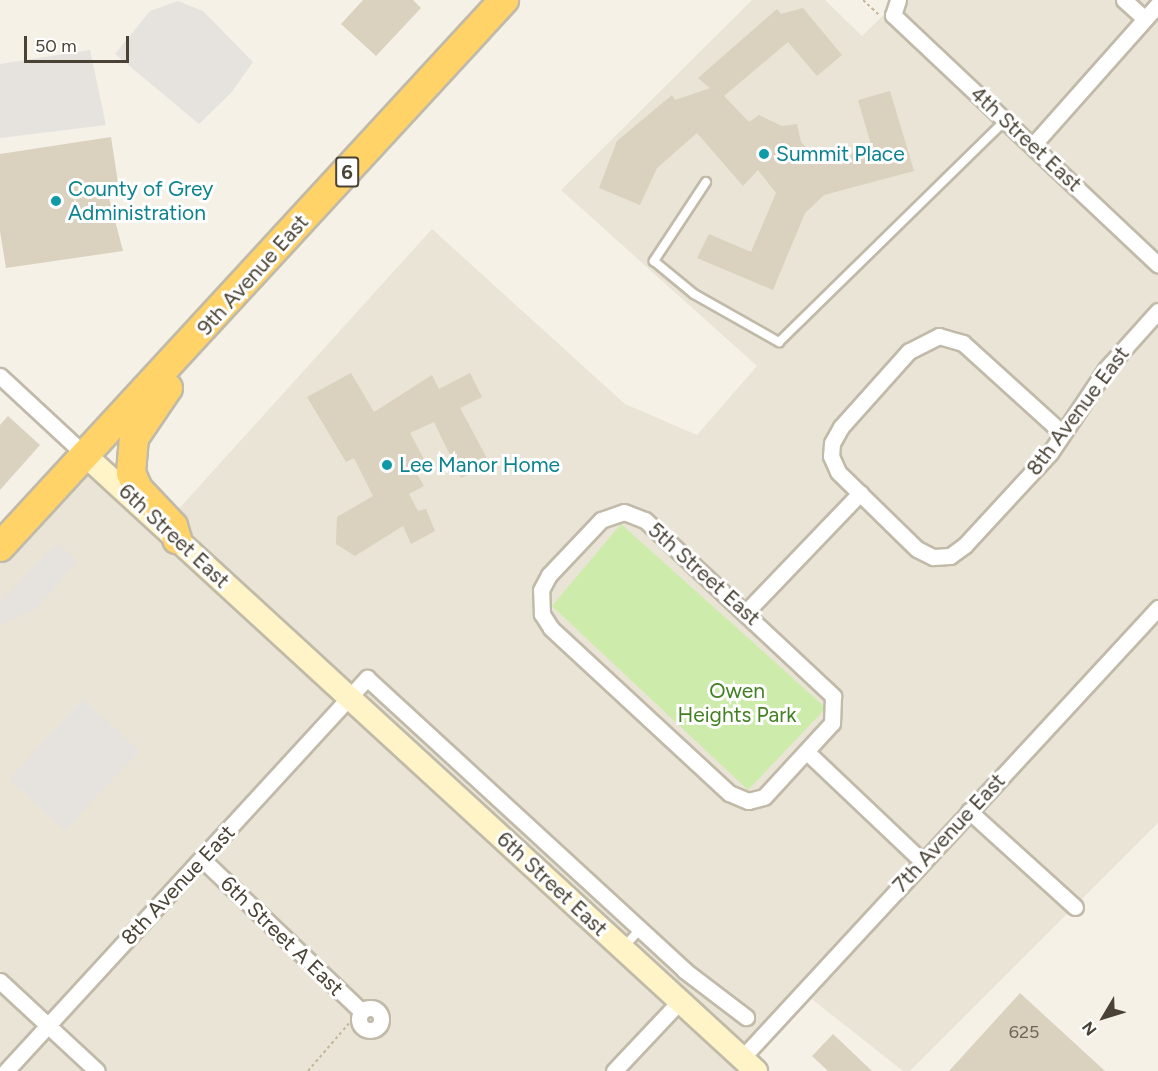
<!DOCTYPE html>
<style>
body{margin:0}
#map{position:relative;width:1158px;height:1071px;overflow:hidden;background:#f5f1e7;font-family:Figtree,sans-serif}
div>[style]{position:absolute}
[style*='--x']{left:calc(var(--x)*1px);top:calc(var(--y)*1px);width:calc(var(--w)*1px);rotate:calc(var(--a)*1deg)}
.residential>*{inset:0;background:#e9e4d5}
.green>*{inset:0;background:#cdecac}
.parking>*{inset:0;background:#e6e3df}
.building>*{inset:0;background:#dad1be}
.path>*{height:2px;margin-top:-1px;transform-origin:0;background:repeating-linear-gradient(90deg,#c4b799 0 3px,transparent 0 6px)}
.roads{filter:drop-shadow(2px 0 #c1baa9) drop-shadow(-2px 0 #c1baa9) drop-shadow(0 2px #c1baa9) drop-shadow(0 -2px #c1baa9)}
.lane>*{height:8px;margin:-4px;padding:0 4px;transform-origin:4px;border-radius:4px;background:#fff}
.street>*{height:15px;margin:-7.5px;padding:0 7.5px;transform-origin:7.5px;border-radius:7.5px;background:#fff}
.street>.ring{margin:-7.5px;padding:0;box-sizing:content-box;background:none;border:15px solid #fff;border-radius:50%}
.secondary>*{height:22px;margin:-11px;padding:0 11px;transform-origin:11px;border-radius:11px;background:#fff4c7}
.highway>*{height:28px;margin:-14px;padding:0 14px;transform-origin:14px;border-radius:14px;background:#ffd368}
.dots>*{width:16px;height:16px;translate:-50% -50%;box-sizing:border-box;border:3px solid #fff;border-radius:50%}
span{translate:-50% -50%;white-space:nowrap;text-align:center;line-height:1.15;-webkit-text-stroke:6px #fff;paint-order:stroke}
.number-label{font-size:18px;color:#6d6657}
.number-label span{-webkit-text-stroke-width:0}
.shield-label span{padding:2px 4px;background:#fff;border:2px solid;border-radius:4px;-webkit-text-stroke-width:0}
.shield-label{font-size:20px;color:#494235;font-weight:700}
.street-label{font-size:21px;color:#494235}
.culture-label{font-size:21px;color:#0d838f}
.left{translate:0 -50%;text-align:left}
.park-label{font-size:21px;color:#438023}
.north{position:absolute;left:1074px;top:987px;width:60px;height:60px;-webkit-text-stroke:4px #fff;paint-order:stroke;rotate:232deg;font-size:16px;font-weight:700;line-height:24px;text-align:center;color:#494235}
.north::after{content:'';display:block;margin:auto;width:21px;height:27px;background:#494235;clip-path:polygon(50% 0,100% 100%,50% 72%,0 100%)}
.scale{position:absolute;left:24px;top:36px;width:105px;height:27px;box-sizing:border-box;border:3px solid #494235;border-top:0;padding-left:8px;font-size:18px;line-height:21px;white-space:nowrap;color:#494235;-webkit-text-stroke:4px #fff;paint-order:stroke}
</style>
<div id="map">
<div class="residential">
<i style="clip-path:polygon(752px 0,825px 0,862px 36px,899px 0,1158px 0,1158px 823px,910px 1071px,903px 1071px,799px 989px,736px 1057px,750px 1071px,0 1071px,0 558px,90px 461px,156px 534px,432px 229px,625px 404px,697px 435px,757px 366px,561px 190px)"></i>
</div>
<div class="green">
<i style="clip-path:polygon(621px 524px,826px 708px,748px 790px,552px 606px)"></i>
</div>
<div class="parking">
<i style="clip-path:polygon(178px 1px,203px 11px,253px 62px,231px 93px,199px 124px,115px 54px,150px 11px)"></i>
<i style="clip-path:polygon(90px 50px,106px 125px,0 138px,0 64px)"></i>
<i style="clip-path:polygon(57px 543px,77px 561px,36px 609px,0 625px,0 602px)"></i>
<i style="clip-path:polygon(83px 699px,139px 751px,65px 831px,9px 779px)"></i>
</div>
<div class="building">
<i style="clip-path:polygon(363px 0,413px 0,421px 8px,376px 56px,341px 24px)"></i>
<i style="clip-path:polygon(803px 8px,842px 55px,817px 76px,788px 42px,724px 96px,749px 122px,759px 115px,782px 126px,797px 124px,801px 142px,819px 161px,872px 148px,858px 100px,890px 91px,914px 171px,824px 195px,805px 213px,773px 290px,697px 258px,709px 234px,751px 252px,776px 193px,758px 170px,743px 186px,697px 133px,657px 168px,640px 205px,599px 188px,617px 141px,672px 95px,675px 100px,710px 88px,698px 78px,777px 9px,781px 14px)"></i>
<i style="clip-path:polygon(111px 137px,120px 196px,109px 198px,123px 251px,6px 268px,0 231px,0 154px)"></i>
<i style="clip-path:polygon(351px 373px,374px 412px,432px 375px,439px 389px,470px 373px,482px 397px,460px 408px,490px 464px,461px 478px,434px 422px,410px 433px,425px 461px,413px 467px,424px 486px,409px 494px,418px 511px,426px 509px,435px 531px,411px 544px,403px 526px,355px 556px,336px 544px,337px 517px,373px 496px,354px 458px,346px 462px,307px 397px)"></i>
<i style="clip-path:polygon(8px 416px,40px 445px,0 490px,0 425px)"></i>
<i style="clip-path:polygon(1020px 993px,1105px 1071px,949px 1071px)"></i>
<i style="clip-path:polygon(833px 1034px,872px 1071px,828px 1071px,812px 1056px)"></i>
</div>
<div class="path">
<i style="--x:863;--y:0;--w:21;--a:43"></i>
<i style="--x:308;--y:1071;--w:66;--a:-49.3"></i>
</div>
<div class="roads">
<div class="lane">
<i style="--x:706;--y:182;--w:95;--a:123.4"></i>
<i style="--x:654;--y:261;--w:52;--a:39.5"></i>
<i style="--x:694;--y:294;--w:98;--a:29.5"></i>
<i style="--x:779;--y:342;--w:316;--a:-44.4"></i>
<i style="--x:623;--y:948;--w:25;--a:-48"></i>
</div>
<div class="street">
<i style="--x:898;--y:0;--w:16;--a:108"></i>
<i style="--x:893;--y:15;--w:364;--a:43.3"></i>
<i style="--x:1124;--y:0;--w:28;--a:42"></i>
<i style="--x:1033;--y:145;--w:188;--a:-48.4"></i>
<i style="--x:0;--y:376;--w:116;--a:42.9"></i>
<i style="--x:1060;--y:431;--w:131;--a:-137.8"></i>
<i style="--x:963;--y:343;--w:25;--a:-164"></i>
<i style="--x:939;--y:336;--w:34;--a:153"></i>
<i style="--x:909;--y:351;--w:102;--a:131.8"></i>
<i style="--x:841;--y:427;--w:18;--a:119"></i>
<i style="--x:832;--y:443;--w:13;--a:94"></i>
<i style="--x:831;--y:456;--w:17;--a:66"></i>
<i style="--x:838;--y:472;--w:110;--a:44.3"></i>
<i style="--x:917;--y:549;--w:18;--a:27"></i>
<i style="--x:933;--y:557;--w:17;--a:-3"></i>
<i style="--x:950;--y:556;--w:19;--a:-36"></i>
<i style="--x:965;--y:545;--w:125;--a:-47.3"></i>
<i style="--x:1050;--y:453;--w:101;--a:-56.3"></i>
<i style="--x:1106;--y:369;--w:78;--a:-48.1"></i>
<i style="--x:624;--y:512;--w:22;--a:21"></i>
<i style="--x:645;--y:520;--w:258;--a:43.1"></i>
<i style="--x:833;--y:696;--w:27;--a:92"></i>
<i style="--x:832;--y:723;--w:100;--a:132.6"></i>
<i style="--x:764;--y:797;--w:16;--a:166"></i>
<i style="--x:748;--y:801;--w:21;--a:-157"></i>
<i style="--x:729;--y:793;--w:243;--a:-137.2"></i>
<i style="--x:551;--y:628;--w:17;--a:-123"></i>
<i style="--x:542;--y:614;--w:24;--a:-92"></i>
<i style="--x:541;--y:590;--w:17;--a:-62"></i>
<i style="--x:549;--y:575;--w:76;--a:-46.6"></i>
<i style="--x:601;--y:520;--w:24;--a:-19"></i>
<i style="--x:746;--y:612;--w:165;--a:-46.2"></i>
<i style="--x:808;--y:753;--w:158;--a:43.5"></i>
<i style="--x:969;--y:811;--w:143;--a:42.2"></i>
<i style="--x:202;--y:859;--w:221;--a:43.7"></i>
<i style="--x:0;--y:981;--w:132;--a:42.9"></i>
<i class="ring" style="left:359px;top:1008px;width:7px;height:7px"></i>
<i style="--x:742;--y:1058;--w:613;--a:-47.25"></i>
<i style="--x:6;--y:1071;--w:534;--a:-47.43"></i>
<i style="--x:367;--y:678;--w:431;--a:42.6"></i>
<i style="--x:684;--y:970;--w:78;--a:37.2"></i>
<i style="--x:614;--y:1071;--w:96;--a:-46.7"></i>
</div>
<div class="secondary">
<i style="--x:85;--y:455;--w:911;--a:42.55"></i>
</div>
<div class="highway">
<i style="--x:168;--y:388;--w:60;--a:124.2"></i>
<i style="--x:134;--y:438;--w:35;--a:95"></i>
<i style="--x:131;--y:473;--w:17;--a:66"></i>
<i style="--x:138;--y:489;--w:51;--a:46.6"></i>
<i style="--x:173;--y:526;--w:14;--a:73"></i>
<i style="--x:0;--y:547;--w:744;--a:-47.34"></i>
</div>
</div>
<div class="dots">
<i style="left:764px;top:154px;background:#0f9aa8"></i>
<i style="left:56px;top:201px;background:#0f9aa8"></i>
<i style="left:387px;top:465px;background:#0f9aa8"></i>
</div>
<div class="number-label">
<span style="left:1024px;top:1032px">625</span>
</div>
<div class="shield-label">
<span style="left:347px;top:172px">6</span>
</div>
<div class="street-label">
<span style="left:1026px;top:139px;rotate:43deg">4th Street East</span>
<span style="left:253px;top:275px;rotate:-48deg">9th Avenue East</span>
<span style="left:1078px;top:411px;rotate:-53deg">8th Avenue East</span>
<span style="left:174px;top:536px;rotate:43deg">6th Street East</span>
<span style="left:704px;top:574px;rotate:42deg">5th Street East</span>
<span style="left:949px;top:833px;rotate:-47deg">7th Avenue East</span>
<span style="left:552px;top:884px;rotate:43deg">6th Street East</span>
<span style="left:178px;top:885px;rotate:-47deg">8th Avenue East</span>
<span style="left:282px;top:936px;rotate:44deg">6th Street A East</span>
</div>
<div class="culture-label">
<span class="left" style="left:776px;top:154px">Summit Place</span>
<span class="left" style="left:68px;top:201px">County of Grey<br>Administration</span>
<span class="left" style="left:399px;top:465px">Lee Manor Home</span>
</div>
<div class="park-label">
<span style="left:737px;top:703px">Owen<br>Heights Park</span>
</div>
<div class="north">N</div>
<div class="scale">50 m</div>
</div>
